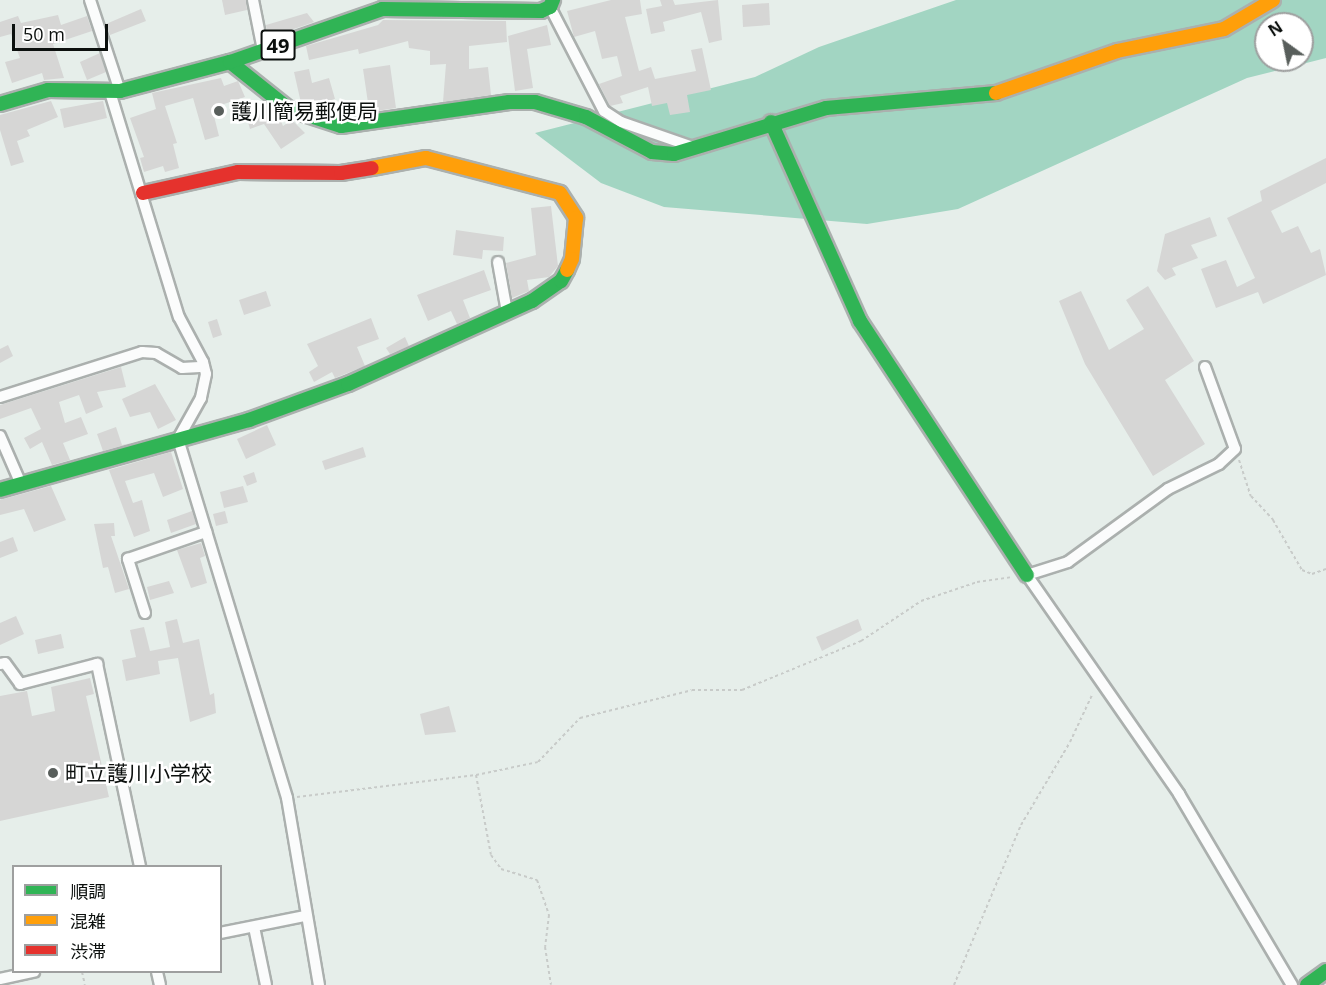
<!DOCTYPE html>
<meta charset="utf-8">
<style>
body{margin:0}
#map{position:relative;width:1326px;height:985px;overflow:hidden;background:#e6eeea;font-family:"Open Sans","Noto Sans JP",sans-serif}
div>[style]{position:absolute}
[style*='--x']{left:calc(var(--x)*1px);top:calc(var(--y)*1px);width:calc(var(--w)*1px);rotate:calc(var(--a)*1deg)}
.forest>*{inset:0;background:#a2d5c2}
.building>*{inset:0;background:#d6d6d5}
.path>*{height:2px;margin-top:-1px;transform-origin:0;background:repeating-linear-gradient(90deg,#c8cbc9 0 3px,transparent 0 6px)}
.roads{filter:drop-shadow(2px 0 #abb0ae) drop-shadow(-2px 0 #abb0ae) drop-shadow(0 2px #abb0ae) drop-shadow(0 -2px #abb0ae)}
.street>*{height:10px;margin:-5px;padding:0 5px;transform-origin:5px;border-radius:5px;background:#fbfcfc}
.fast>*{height:14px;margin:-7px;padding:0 7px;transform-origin:7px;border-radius:7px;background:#30b455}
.slow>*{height:14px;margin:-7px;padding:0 7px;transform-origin:7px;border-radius:7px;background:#ff9f0a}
.jam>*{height:14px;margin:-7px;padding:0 7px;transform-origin:7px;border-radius:7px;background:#e5322d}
.dots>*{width:16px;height:16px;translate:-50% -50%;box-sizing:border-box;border:3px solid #fff;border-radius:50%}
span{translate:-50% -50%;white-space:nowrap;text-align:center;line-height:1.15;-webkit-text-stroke:5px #fff;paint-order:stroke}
.shield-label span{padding:2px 4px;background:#fff;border:2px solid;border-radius:4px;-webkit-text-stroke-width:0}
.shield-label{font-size:20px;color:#0c100e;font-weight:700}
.poi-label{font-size:21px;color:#0c100e}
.left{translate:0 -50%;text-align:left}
.legend{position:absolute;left:12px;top:865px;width:210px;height:108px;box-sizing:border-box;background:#fff;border:2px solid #9e9f9f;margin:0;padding:8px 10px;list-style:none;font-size:18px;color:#0c100e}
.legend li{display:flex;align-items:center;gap:12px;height:30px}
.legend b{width:30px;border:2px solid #9e9f9f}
.north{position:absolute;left:1254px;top:12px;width:60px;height:60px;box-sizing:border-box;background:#fff;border:2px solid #9e9f9f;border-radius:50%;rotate:327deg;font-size:16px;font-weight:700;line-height:24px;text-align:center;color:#0c100e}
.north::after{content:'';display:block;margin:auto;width:21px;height:27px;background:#585e5b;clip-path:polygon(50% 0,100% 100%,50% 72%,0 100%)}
.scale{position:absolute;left:12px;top:24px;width:96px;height:27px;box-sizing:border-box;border:3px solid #0c100e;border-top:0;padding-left:8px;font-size:18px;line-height:21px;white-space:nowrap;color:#0c100e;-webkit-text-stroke:4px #fff;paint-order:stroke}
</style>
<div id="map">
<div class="forest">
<i style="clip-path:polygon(evenodd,956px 0,1326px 0,1326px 58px,1247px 78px,958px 209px,867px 224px,664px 207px,601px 183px,535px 133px,755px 77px,819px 47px,956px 0,1266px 24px,1302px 24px,1302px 60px,1266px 60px,1266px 24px)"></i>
</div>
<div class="building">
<i style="clip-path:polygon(222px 0,246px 0,247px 10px,225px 15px)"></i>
<i style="clip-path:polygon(611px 0,640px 0,642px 14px,625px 17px,639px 71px,651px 67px,655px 79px,696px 71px,691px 50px,702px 48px,711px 90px,687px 95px,690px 112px,670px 115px,667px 103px,652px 106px,648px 87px,620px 96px,623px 103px,610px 106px,599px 84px,622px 76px,617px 56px,602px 59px,595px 31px,574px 37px,567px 11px)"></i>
<i style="clip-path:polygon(660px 0,673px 0,675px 5px,718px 0,722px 40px,709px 43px,701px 12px,663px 22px,665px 31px,651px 34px,646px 9px,662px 6px)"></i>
<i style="clip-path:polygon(769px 3px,770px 25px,743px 27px,742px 5px)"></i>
<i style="clip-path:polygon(141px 9px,146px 21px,110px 35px,106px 24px)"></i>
<i style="clip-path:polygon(307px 13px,314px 22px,268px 38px,266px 25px)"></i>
<i style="clip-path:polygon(58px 15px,61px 25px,87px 16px,92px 31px,53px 44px,64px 78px,44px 80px,42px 73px,12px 83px,5px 62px,20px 58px,11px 34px,0 37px,0 22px,18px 16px,21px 23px)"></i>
<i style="clip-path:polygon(383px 20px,506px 21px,507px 42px,469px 46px,469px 69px,488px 67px,491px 95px,443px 102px,446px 64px,430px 65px,430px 51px,409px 48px,408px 41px,359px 54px,358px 49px,309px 60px,306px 46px,378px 25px)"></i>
<i style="clip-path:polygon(547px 25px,551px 45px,527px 49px,533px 88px,515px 91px,508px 36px)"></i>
<i style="clip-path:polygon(100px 53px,106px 72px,87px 80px,80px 62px)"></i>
<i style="clip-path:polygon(390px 65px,396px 108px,349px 115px,348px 105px,368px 103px,363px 69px)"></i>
<i style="clip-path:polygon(309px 69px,312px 83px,329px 78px,335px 99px,310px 106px,301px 103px,294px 72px)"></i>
<i style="clip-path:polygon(221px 78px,224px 86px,238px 81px,245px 97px,212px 108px,219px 136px,205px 140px,193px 98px,165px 106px,177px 143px,173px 144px,179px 168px,165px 172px,163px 166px,144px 172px,140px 158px,144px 157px,130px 118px,156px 109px,152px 93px)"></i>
<i style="clip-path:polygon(51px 101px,58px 117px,27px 130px,30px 136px,17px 141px,24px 162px,11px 166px,0 130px,0 115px)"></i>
<i style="clip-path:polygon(103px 101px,107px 118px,64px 128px,60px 109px)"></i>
<i style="clip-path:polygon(266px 103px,277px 112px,283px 126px,292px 120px,305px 133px,281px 149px,264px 124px,250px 129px,245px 112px)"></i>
<i style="clip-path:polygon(1326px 158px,1326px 183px,1271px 211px,1282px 233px,1298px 226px,1311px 253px,1320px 249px,1326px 275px,1263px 304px,1258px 292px,1216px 308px,1201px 269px,1226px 260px,1237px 287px,1255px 278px,1227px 218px,1262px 201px,1260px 191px)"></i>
<i style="clip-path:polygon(551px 206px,558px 266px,549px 277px,527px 280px,529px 291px,512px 298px,506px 263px,536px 255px,531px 208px)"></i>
<i style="clip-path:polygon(1210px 217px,1217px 236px,1191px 245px,1198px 258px,1172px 268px,1176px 275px,1165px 280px,1157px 271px,1165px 234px)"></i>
<i style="clip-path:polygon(456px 230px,504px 237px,503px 251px,483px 250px,482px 259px,453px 255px)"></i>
<i style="clip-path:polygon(484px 270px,491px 290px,463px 300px,470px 318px,457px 324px,451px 311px,428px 321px,417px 295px)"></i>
<i style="clip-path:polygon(1148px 286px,1194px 361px,1165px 380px,1205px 444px,1153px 476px,1085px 364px,1059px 301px,1081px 291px,1109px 350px,1144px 329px,1126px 300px)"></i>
<i style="clip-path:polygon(266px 291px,271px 306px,244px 315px,239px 300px)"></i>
<i style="clip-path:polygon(371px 318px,379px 339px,357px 347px,365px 366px,335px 378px,332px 372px,314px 382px,309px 372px,318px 366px,307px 344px)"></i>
<i style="clip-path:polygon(217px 319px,222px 335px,213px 338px,208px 322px)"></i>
<i style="clip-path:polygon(405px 337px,409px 346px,390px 354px,386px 348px)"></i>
<i style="clip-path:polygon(8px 345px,13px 356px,0 363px,0 349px)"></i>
<i style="clip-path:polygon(121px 367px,126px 387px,97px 392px,103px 407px,86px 414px,79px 395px,59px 402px,65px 423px,81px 417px,88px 434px,63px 443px,70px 460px,52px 465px,42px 442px,30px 449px,24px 438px,41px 429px,31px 408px,0 419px,0 405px)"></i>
<i style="clip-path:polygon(155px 384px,176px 420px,158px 429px,150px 412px,130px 417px,122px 399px)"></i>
<i style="clip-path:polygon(267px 425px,276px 445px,246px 459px,237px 439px)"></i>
<i style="clip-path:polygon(116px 427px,122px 445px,132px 443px,103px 451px,97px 434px)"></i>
<i style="clip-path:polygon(363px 447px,366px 457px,325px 470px,322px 461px)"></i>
<i style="clip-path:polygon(171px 452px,183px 489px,163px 497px,154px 473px,125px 481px,133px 503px,142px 500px,150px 531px,134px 537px,109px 470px)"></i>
<i style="clip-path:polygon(254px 472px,257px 482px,247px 486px,243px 476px)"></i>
<i style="clip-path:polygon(51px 486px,66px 520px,34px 532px,24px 509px,0 515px,0 500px)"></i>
<i style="clip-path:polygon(243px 486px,248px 502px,224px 508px,220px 492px)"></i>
<i style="clip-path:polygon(192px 511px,196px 524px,171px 533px,167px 520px)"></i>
<i style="clip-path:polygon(225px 511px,228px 523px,216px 526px,213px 514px)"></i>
<i style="clip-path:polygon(114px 523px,115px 536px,111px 536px,129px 589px,115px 593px,108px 567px,103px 568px,94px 524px)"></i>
<i style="clip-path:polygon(13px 537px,18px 551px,0 558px,0 542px)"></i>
<i style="clip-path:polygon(201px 543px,205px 556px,200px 558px,207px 583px,191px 588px,177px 550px)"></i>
<i style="clip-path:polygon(169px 581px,174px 593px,150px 600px,147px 587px)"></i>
<i style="clip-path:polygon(16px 616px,24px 634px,0 645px,0 623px)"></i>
<i style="clip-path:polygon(177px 619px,183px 643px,199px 639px,210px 695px,214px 693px,216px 713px,190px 722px,178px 658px,158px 661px,160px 674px,126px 681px,122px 660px,136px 657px,130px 630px,144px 627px,150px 651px,170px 647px,165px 622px)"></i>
<i style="clip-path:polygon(858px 619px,862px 630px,822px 651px,816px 637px)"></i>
<i style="clip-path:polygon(61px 634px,64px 648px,38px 654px,35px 640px)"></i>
<i style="clip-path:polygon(90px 678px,94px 694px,86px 696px,109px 797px,0 821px,0 696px,27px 691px,32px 716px,55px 711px,51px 687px)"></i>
<i style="clip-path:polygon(449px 706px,456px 732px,425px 735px,420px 714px)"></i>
</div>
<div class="path">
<i style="--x:1239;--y:460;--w:38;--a:72"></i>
<i style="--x:1251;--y:496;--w:33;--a:47"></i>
<i style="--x:1273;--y:520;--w:58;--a:59.9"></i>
<i style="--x:1302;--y:570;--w:11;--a:22"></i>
<i style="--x:1312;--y:574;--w:15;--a:-20"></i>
<i style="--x:476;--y:775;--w:81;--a:79.4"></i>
<i style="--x:491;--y:855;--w:17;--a:54"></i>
<i style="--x:501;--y:869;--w:38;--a:17"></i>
<i style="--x:537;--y:880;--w:37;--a:71"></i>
<i style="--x:549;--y:915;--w:32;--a:97"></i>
<i style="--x:545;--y:947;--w:38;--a:81"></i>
<i style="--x:297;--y:797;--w:180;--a:-7"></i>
<i style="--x:476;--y:775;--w:63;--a:-11.8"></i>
<i style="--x:538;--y:762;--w:61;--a:-46.3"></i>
<i style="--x:580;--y:718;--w:115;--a:-14"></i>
<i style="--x:692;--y:690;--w:50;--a:0"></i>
<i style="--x:742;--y:690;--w:129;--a:-22.4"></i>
<i style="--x:861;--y:641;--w:72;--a:-33.7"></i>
<i style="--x:921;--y:601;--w:59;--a:-18.7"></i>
<i style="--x:977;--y:582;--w:35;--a:-8"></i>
<i style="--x:82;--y:972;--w:13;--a:77"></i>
<i style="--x:954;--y:985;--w:173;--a:-67.3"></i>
<i style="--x:1021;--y:825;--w:96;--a:-59.4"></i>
<i style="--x:1070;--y:742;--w:54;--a:-64.9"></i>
</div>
<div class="roads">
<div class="street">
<i style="--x:90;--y:0;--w:96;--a:71.8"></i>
<i style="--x:253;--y:0;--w:51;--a:78.7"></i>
<i style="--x:550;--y:7;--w:117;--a:62.6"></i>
<i style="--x:604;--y:111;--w:20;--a:33"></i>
<i style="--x:621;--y:122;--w:76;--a:19.1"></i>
<i style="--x:110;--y:92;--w:235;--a:73"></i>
<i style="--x:179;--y:317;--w:51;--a:61.9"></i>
<i style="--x:203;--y:362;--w:12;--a:76"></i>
<i style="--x:206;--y:374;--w:25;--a:102"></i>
<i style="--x:201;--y:398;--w:47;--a:119.3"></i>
<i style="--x:178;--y:439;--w:375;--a:73.1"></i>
<i style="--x:287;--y:798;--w:190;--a:80.3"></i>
<i style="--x:498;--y:262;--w:51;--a:79.8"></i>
<i style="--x:1205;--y:367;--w:87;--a:69.9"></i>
<i style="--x:1235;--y:449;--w:22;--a:137"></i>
<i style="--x:1219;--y:464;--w:57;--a:153.9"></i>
<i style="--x:1168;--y:489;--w:124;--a:143.9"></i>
<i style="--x:1068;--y:562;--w:43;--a:162.4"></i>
<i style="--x:1027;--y:575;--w:267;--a:55.2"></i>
<i style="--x:1179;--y:794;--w:222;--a:59.4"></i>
<i style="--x:0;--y:397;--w:149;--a:-17.6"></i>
<i style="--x:142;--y:352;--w:14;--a:4"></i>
<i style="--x:156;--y:353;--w:30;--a:30"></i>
<i style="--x:182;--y:368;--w:22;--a:-3"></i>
<i style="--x:0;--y:436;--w:52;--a:66.4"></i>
<i style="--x:145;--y:613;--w:57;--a:-107.5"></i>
<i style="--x:128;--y:559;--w:83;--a:-19.1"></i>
<i style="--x:0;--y:664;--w:5;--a:-11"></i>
<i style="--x:5;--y:663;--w:26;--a:54"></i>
<i style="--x:20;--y:684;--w:80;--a:-14.6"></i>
<i style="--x:97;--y:664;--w:207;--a:78"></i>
<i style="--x:254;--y:927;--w:59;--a:78.3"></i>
<i style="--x:220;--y:933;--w:87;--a:-11.3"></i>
<i style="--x:157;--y:972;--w:13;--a:77"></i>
<i style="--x:0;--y:979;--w:35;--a:-12"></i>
</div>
<div class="fast">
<i style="--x:230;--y:62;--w:75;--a:38.5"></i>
<i style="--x:289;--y:109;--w:55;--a:18.1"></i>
<i style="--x:341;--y:126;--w:170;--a:-8.1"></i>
<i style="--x:509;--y:102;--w:26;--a:0"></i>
<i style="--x:535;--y:102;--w:53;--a:16.4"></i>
<i style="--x:586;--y:117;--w:75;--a:27.9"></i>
<i style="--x:652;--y:152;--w:22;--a:5"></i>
<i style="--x:674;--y:154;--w:159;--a:-16.8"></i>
<i style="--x:826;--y:108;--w:171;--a:-5"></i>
<i style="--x:0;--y:104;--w:50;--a:-16.3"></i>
<i style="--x:48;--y:90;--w:72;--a:0.8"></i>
<i style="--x:120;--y:91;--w:114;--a:-14.8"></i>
<i style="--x:230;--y:62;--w:161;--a:-19.2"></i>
<i style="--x:382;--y:9;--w:159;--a:0.7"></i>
<i style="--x:541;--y:11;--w:10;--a:-24"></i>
<i style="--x:550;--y:7;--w:8;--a:-67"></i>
<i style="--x:771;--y:122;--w:218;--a:65.9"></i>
<i style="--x:860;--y:321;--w:304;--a:56.7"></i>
<i style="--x:0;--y:490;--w:259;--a:-15.7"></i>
<i style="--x:249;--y:420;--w:105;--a:-20"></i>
<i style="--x:348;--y:384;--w:202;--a:-24.3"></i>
<i style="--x:532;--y:301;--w:35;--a:-35"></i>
<i style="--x:561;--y:281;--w:13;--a:-61"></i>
<i style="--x:1307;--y:985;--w:24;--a:-36"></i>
</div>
<div class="slow">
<i style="--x:996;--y:93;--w:128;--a:-19.1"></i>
<i style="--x:1117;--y:51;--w:109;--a:-11.6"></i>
<i style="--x:1224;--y:29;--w:57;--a:-30.6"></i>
<i style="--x:372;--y:168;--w:55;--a:-10.5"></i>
<i style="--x:426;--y:158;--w:138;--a:14.6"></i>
<i style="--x:560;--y:193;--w:30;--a:57"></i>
<i style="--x:576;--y:218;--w:41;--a:95.6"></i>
<i style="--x:572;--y:259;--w:12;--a:114"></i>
</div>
<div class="jam">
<i style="--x:143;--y:193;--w:97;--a:-12.5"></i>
<i style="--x:238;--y:172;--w:103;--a:0.6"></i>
<i style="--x:341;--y:173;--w:31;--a:-9"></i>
</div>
</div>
<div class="dots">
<i style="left:219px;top:111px;background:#585e5b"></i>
<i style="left:53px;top:773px;background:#585e5b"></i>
</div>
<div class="shield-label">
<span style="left:278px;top:45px">49</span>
</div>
<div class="poi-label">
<span class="left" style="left:231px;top:111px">護川簡易郵便局</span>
<span class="left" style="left:65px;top:773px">町立護川小学校</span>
</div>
<ul class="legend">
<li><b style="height:8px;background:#30b455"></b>順調</li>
<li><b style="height:8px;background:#ff9f0a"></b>混雑</li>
<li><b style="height:8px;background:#e5322d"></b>渋滞</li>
</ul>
<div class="north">N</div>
<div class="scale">50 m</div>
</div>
